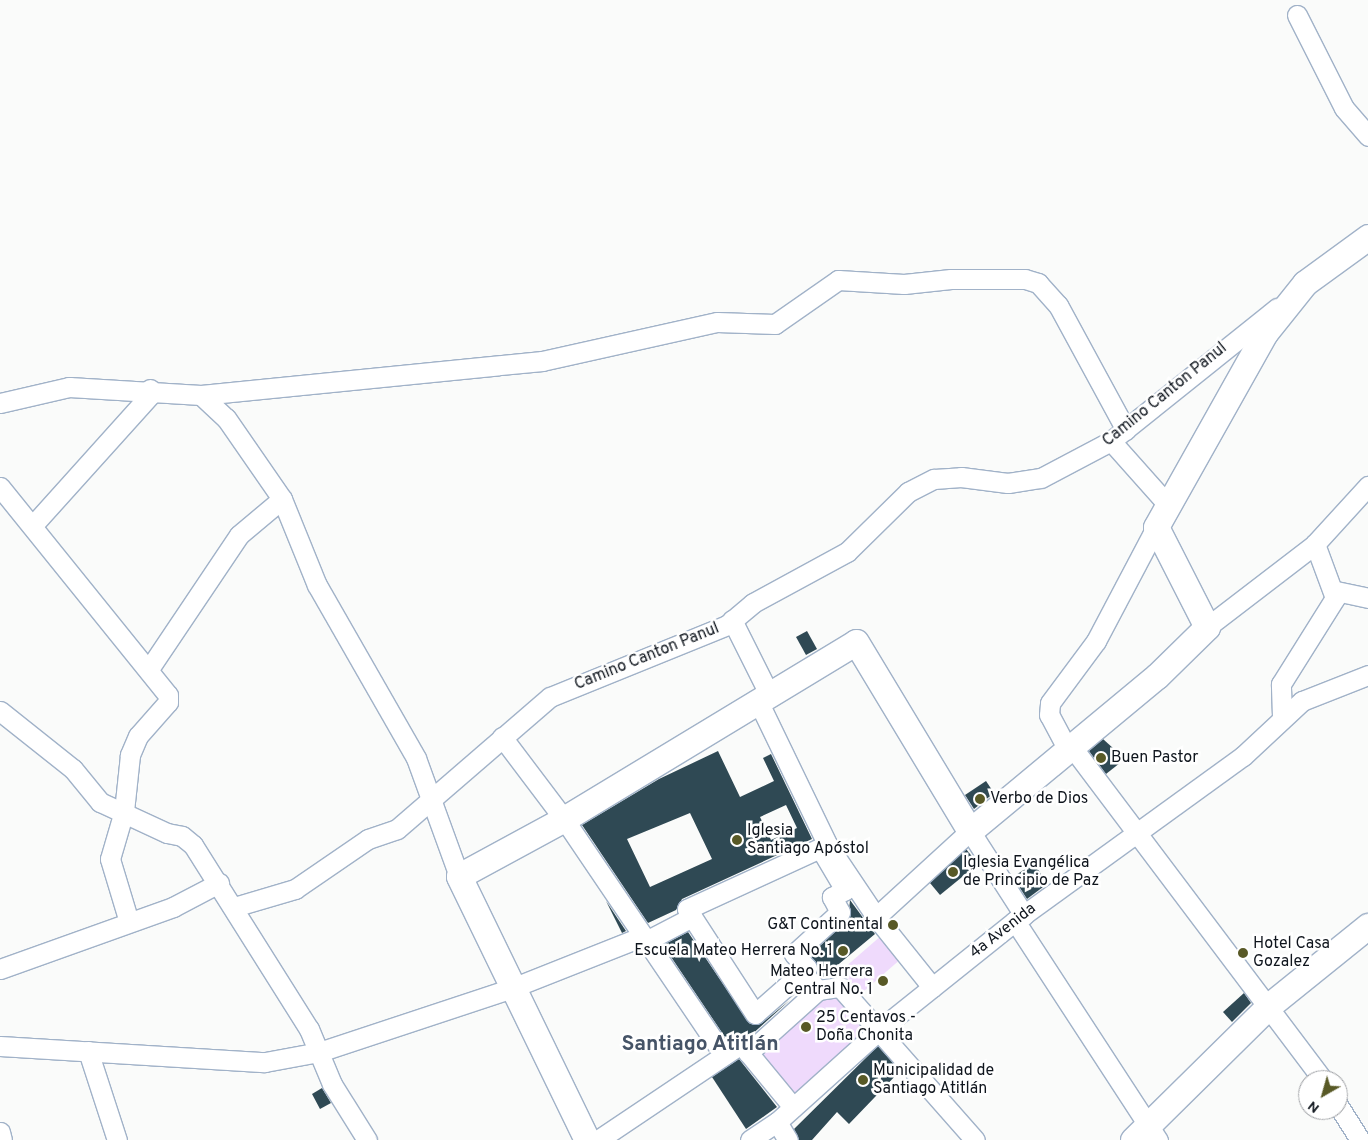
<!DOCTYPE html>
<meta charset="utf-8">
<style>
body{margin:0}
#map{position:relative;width:1368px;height:1140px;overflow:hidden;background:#fafbfa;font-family:Overpass,sans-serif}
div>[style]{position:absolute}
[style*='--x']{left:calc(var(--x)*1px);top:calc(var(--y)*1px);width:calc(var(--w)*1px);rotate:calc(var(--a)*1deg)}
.green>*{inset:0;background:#efdafc}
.building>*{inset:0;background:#2f4954}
.roads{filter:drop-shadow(1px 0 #a1b2c8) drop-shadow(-1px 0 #a1b2c8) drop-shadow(0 1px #a1b2c8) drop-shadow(0 -1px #a1b2c8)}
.minor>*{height:19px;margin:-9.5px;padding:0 9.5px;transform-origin:9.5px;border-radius:9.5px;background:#fff}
.major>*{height:25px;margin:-12.5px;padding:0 12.5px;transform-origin:12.5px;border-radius:12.5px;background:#fff}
.dots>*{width:14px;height:14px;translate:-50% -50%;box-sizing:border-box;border:2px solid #fff;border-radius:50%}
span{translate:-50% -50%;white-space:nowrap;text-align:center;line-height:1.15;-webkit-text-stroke:5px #fff;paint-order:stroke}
.street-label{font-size:16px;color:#0f151d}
.poi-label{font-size:16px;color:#0f151d}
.left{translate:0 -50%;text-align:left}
.right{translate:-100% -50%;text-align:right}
.district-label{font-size:21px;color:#465467;font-weight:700}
.north{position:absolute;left:1298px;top:1070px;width:50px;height:50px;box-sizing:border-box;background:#fff;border:1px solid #9fa1a5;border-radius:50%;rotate:218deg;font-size:14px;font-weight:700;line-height:20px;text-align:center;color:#0f151d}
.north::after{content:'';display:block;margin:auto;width:18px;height:22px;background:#585926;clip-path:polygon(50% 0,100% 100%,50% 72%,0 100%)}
</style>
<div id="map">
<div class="green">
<i style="clip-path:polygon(882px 935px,902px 958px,856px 998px,836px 975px)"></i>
<i style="clip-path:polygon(825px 993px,839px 993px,870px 1028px,794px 1095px,759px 1055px)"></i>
</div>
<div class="building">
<i style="clip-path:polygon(807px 631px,817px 649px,806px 655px,796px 637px)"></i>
<i style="clip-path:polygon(1103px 739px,1125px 759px,1106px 774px,1089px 751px)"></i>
<i style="clip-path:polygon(evenodd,718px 751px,740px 797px,774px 781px,763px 758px,771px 754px,812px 839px,682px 899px,676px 910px,648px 923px,582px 825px,659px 779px,718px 751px,786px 805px,797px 828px,771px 840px,760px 817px,786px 805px,718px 751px,690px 813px,712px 859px,650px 887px,627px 839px,690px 813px)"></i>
<i style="clip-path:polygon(986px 781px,994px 793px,974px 809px,965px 795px)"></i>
<i style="clip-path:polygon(966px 849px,978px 864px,940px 895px,930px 883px)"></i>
<i style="clip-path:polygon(1034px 863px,1047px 884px,1027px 899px,1013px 877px)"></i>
<i style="clip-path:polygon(850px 900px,875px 934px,822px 978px,810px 955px,848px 920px)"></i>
<i style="clip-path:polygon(606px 901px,626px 931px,622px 933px)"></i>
<i style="clip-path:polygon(688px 932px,750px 1024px,762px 1023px,790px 1000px,749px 1037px,739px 1033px,727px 1040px,663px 945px)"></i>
<i style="clip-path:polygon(1244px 993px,1251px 1003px,1232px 1022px,1223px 1012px)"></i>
<i style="clip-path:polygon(878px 1046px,900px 1071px,849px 1124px,837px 1112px,812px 1140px,799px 1140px,794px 1129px)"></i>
<i style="clip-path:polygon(739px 1059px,777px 1107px,746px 1129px,712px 1077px)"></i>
<i style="clip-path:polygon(322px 1088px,331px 1103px,320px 1109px,312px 1094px)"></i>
</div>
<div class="roads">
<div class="minor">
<i style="--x:1297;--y:15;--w:104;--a:63.2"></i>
<i style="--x:1344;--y:108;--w:37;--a:49"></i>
<i style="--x:201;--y:395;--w:34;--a:43"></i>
<i style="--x:226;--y:418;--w:98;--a:55.3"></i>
<i style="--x:282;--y:499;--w:93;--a:67.9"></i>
<i style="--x:317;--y:585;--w:199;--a:60.2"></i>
<i style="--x:416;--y:758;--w:126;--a:70"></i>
<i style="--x:0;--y:403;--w:71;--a:-13.1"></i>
<i style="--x:69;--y:387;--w:132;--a:3.5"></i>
<i style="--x:201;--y:395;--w:343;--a:-5.7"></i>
<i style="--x:542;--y:361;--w:179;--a:-12.6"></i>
<i style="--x:717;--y:322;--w:58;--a:2"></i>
<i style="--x:775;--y:324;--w:77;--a:-34.9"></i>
<i style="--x:838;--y:280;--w:66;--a:3.5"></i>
<i style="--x:904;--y:284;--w:47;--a:-6.1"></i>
<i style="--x:951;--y:279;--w:74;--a:0"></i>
<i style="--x:1025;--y:279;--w:14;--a:17"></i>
<i style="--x:1038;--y:283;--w:30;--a:48"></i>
<i style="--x:1058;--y:305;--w:142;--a:61.5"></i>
<i style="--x:1111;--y:441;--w:87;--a:48.3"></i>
<i style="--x:0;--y:487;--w:267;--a:51.1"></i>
<i style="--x:168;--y:695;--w:7;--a:90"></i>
<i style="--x:168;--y:702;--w:45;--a:131.4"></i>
<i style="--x:138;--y:736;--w:21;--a:113"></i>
<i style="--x:130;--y:755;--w:56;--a:96.1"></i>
<i style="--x:124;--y:811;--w:50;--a:106.3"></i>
<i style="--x:110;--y:859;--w:66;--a:73.2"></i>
<i style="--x:34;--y:524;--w:173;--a:-48"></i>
<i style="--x:150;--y:395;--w:6;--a:-90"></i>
<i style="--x:1336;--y:591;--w:33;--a:12"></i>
<i style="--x:732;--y:620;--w:83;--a:63.4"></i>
<i style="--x:1207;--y:627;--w:136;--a:-37.5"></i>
<i style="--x:1315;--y:544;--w:79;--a:-47.6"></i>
<i style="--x:149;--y:669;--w:161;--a:-56.1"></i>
<i style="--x:239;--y:535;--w:56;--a:-39.9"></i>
<i style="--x:758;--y:701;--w:159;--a:64.2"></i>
<i style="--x:827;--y:844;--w:88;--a:56.1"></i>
<i style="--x:876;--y:917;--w:90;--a:51.3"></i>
<i style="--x:0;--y:711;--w:93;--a:38.5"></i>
<i style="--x:73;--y:769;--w:43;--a:50.7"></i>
<i style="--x:100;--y:802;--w:74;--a:24.8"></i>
<i style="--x:167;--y:833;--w:15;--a:11"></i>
<i style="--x:182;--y:836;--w:14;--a:39"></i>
<i style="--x:193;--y:845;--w:218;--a:57.8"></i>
<i style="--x:309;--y:1029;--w:60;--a:67.3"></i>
<i style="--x:332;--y:1084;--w:66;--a:58"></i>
<i style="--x:1282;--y:716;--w:32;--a:-92"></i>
<i style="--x:1281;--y:684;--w:102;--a:-57.9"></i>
<i style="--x:1335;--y:598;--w:58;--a:-110.3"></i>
<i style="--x:502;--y:737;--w:103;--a:52.9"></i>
<i style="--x:564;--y:819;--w:285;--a:55.9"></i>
<i style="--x:1072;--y:747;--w:417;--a:53"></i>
<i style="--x:1068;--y:750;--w:40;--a:-118"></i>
<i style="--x:1049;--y:715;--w:12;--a:-85"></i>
<i style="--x:1050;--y:703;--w:77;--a:-53.4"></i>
<i style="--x:1096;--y:641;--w:129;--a:-62.2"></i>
<i style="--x:820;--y:848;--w:49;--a:59.2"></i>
<i style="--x:845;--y:890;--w:15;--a:152"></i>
<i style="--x:832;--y:897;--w:17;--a:62"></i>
<i style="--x:840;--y:912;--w:62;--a:137.6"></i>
<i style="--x:794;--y:954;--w:19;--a:47"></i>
<i style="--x:807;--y:968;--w:69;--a:138.5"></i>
<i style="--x:755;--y:1014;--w:125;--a:-122.9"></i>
<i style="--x:687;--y:909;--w:146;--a:-24.6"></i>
<i style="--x:234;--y:907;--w:64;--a:-16.4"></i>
<i style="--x:295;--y:889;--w:88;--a:-34.4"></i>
<i style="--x:368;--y:839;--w:31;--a:-19"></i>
<i style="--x:397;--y:829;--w:202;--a:-40.8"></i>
<i style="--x:550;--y:697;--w:191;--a:-22.1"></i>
<i style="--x:727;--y:625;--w:34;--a:-40"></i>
<i style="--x:753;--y:603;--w:107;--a:-28.5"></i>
<i style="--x:847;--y:552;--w:86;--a:-44.5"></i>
<i style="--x:908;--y:492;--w:29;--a:-27"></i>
<i style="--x:934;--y:479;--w:27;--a:-4"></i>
<i style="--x:961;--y:477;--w:47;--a:7.3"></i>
<i style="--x:1008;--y:483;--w:33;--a:-9"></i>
<i style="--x:1041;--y:478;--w:79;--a:-27.9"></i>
<i style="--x:1111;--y:441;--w:213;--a:-38.7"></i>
<i style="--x:876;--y:917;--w:127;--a:-42.5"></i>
<i style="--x:970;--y:831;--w:100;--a:57.3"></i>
<i style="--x:1015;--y:921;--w:262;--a:56.9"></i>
<i style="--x:0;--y:969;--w:184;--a:-19.7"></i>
<i style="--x:173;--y:907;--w:52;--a:-27.6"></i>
<i style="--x:803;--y:973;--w:23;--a:49"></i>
<i style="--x:818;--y:990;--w:22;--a:-8"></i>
<i style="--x:840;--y:987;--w:204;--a:48.6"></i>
<i style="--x:0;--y:1046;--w:265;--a:3.5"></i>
<i style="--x:265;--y:1062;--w:55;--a:-10.5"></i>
<i style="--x:319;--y:1052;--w:203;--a:-18.3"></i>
<i style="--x:512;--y:988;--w:128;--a:-21.6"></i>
<i style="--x:631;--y:941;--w:17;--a:-3"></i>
<i style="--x:648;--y:940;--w:50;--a:-27.6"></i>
<i style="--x:88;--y:1051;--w:94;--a:72"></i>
<i style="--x:748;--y:1053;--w:94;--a:-42"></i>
<i style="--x:1338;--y:1105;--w:41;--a:57.8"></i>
<i style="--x:777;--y:1122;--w:21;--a:59"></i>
<i style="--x:0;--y:1132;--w:8;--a:76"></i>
<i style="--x:598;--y:1140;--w:172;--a:-33.9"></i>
<i style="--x:741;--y:1044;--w:82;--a:50.5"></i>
<i style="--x:750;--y:1140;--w:32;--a:-34"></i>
<i style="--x:777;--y:1122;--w:137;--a:-42"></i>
<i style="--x:879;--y:1030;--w:174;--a:-38.7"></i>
<i style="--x:1015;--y:921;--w:281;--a:-35.9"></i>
<i style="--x:1243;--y:756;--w:81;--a:-43"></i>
<i style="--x:1302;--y:701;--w:71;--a:-21.5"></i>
</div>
<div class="major">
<i style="--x:587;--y:1140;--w:293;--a:-115.9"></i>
<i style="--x:459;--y:876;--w:119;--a:-28.5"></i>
<i style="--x:564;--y:819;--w:341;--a:-31.2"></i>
<i style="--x:856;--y:642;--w:221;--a:58.9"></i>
<i style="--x:970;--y:831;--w:243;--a:-39.7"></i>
<i style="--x:1157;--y:676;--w:70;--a:-44.4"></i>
<i style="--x:1207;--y:627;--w:112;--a:-117"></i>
<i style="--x:1156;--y:527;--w:223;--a:-60.7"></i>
<i style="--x:1265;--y:333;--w:64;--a:-51.3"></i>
<i style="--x:1305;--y:283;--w:78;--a:-36.1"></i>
<i style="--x:1133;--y:1140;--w:192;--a:-44.6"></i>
<i style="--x:1270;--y:1005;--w:126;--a:-38.9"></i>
</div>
</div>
<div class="dots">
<i style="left:1101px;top:758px;background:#585926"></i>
<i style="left:980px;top:799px;background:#585926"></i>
<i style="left:737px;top:840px;background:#585926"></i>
<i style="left:953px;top:872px;background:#585926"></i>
<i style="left:893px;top:925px;background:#585926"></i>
<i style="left:843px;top:951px;background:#585926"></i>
<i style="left:1243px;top:953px;background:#585926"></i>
<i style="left:883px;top:981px;background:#585926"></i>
<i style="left:806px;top:1027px;background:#585926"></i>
<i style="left:863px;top:1080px;background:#585926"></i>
</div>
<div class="street-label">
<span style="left:1165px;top:395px;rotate:-39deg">Camino Canton Panul</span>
<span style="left:647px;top:657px;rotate:-22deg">Camino Canton Panul</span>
<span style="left:1003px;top:931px;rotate:-38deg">4a Avenida</span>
</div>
<div class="poi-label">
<span class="left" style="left:1111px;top:758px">Buen Pastor</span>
<span class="left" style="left:990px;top:799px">Verbo de Dios</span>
<span class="left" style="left:747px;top:840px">Iglesia<br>Santiago Apóstol</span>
<span class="left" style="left:963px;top:872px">Iglesia Evangélica<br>de Principio de Paz</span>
<span class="right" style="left:883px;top:925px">G&amp;T Continental</span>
<span class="left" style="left:1253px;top:953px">Hotel Casa<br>Gozalez</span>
<span class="right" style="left:833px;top:951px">Escuela Mateo Herrera No. 1</span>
<span class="right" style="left:873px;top:981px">Mateo Herrera<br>Central No. 1</span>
<span class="left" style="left:816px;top:1027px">25 Centavos -<br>Doña Chonita</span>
<span class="left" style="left:873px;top:1080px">Municipalidad de<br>Santiago Atitlán</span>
</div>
<div class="district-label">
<span style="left:700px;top:1045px">Santiago Atitlán</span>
</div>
<div class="north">N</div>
</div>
